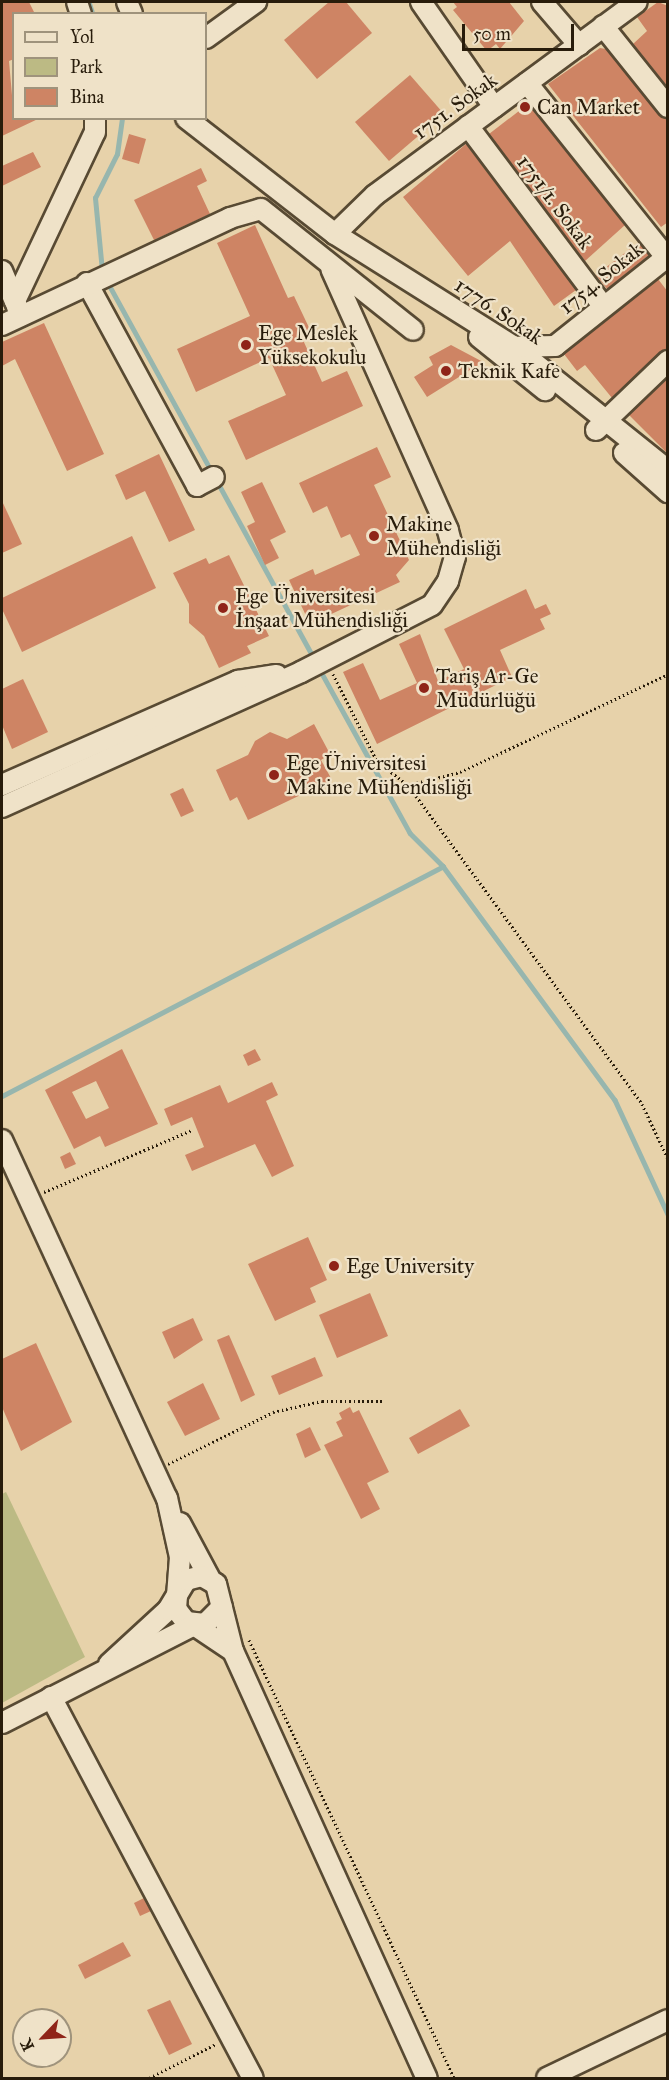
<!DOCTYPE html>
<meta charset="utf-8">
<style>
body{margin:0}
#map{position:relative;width:669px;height:2080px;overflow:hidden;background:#e7d2aa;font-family:"IM FELL Great Primer",serif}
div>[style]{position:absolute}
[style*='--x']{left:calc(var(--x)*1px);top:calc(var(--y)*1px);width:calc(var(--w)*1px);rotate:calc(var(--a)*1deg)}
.green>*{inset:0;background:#bcba84}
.stream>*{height:4.5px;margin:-2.25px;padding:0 2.25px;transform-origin:2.25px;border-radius:2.25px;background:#97b6ae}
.building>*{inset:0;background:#ce8464}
.path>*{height:3px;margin-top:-1.5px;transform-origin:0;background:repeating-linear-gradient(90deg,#281c0b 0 1.5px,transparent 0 4.5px)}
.roads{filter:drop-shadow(2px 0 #584a33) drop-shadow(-2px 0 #584a33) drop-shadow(0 2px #584a33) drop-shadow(0 -2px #584a33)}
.minor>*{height:20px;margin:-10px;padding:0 10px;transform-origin:10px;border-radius:10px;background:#efe2c8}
.dots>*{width:16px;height:16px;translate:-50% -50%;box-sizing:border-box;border:3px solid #efe2c8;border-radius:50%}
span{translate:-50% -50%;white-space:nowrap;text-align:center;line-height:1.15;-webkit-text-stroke:4.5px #efe2c8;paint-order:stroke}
.street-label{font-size:21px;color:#281c0b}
.poi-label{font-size:21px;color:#281c0b}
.left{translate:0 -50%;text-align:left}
.frame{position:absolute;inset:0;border:3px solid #281c0b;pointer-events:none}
.legend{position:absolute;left:12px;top:12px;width:195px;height:108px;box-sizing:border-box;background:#efe2c8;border:2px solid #9f937c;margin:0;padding:8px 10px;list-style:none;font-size:18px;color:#281c0b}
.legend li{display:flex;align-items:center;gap:12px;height:30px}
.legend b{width:30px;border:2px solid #9f937c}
.north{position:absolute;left:12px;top:2008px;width:60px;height:60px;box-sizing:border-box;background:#efe2c8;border:2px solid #9f937c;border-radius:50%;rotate:245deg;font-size:16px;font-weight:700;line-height:24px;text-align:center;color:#281c0b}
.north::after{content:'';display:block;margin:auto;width:21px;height:27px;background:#8f2418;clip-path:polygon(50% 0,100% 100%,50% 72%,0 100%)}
.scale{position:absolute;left:462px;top:24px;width:112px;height:27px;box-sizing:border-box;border:3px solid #281c0b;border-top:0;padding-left:8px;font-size:18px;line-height:21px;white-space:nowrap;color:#281c0b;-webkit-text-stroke:4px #efe2c8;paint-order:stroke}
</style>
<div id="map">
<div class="green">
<i style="clip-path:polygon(6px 1492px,85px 1657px,2px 1703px,2px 1494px)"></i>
</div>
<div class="stream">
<i style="--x:89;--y:2;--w:13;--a:72"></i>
<i style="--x:102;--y:271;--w:73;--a:-95.5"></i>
<i style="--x:95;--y:198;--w:49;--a:-63.4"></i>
<i style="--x:117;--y:154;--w:36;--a:-82"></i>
<i style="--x:107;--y:281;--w:220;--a:61.2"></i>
<i style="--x:217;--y:481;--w:204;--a:61.3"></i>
<i style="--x:319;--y:668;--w:188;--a:61.1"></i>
<i style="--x:410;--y:833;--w:47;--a:45"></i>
<i style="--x:443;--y:866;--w:290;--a:53.7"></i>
<i style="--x:615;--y:1100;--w:126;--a:65.1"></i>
<i style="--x:2;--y:1096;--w:497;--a:-27.5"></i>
</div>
<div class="building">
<i style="clip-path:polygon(2px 2px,29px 2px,35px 14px,14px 14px,14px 59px,9px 61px,14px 118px,40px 118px,2px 136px)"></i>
<i style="clip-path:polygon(329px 2px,346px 2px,372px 33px,317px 79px,284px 40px)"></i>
<i style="clip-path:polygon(453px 2px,509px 2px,524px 21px,500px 49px,496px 44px,487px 51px,453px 10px,457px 7px)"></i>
<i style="clip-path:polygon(658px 2px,668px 6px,668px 87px,633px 44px,647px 31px,637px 17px)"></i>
<i style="clip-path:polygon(600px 48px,606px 49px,659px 115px,668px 119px,668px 222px,661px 227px,548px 84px)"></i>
<i style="clip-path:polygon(410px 75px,444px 114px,389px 161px,355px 122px)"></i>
<i style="clip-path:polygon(528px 104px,625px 225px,585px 261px,489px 134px)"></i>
<i style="clip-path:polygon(129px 134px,146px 139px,139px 164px,122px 159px)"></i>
<i style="clip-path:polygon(466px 144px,576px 290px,554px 306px,510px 241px,468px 276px,403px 197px)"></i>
<i style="clip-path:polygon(33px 152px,41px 167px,2px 186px,2px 166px)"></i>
<i style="clip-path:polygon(201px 168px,207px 181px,197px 186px,210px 214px,154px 240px,134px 200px)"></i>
<i style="clip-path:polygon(255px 225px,288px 298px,294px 296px,313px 336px,303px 340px,322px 382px,347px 371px,363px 406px,246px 460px,228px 421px,286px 395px,269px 358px,196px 392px,177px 349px,250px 316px,217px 243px)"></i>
<i style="clip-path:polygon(639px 242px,649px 255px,607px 289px,596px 275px)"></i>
<i style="clip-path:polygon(658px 279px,668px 292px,668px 349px,612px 398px,585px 365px,577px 371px,564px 354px)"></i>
<i style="clip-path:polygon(44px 323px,104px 454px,67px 471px,15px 359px,2px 366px,2px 342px)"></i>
<i style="clip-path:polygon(451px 345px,483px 362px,427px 397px,414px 377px,433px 365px,429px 357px)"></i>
<i style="clip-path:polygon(668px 378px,668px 454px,629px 415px)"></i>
<i style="clip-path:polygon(377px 447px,391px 477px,374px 485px,409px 560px,396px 575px,400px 582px,310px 624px,289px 580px,313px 569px,315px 575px,360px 555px,350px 534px,341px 538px,327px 506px,313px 513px,299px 483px)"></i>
<i style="clip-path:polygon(159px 454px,195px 530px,169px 542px,145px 491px,126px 500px,115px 475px)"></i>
<i style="clip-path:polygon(262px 482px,286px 532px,270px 540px,279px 558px,265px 565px,247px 526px,255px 522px,241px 492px)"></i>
<i style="clip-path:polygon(2px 501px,22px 544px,2px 553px)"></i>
<i style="clip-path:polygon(132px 536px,156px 588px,22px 652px,2px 609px,2px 598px)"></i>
<i style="clip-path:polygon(229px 555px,269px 636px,247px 646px,251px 653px,219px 668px,204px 636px,189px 623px,189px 604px,173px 573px,206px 558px,209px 564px)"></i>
<i style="clip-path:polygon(526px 589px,535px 609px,546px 604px,551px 614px,540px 619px,545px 629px,500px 650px,512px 677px,377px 744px,343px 672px,363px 663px,380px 700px,417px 683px,399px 644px,420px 634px,438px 681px,464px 669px,444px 629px)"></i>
<i style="clip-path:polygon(23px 679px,48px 732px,12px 749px,2px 725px,2px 689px)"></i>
<i style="clip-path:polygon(314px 724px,330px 754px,321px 760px,332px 780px,248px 820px,237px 797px,230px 801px,216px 770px,248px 755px,255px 741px,270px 732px,287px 739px)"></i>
<i style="clip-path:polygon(183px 788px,194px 811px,181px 817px,170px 794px)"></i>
<i style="clip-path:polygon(evenodd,122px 1049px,158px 1124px,105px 1147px,100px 1136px,74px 1149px,45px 1090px,122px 1049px,96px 1081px,109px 1108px,86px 1119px,72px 1092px,96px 1081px)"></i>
<i style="clip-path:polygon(255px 1049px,261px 1060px,248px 1066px,243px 1055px)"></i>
<i style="clip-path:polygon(272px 1082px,278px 1095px,266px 1101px,294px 1166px,272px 1177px,255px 1144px,192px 1171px,185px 1155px,204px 1147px,192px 1117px,171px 1126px,164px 1109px,220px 1085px,228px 1103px)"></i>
<i style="clip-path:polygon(70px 1152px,76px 1164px,65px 1169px,60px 1157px)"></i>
<i style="clip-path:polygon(308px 1237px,327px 1280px,310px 1288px,316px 1302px,275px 1321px,248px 1264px)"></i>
<i style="clip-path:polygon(370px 1293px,388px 1336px,337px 1358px,319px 1315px)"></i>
<i style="clip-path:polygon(193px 1318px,203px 1340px,174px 1359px,162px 1332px)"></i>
<i style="clip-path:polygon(229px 1335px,255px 1395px,241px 1402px,217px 1340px)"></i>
<i style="clip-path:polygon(36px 1343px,72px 1422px,21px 1451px,2px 1407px,2px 1359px)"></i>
<i style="clip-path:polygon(315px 1357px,323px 1376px,279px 1395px,271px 1376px)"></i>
<i style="clip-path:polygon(203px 1383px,220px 1419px,185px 1436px,167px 1402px)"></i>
<i style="clip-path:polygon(350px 1407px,353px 1413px,359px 1410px,389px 1472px,367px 1483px,380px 1509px,361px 1519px,324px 1445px,343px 1436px,336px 1422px,342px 1419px,339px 1413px)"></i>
<i style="clip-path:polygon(460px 1409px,470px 1426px,418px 1454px,409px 1438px)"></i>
<i style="clip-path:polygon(310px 1427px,321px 1450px,305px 1458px,296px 1434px)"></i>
<i style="clip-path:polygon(144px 1898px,151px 1911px,140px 1916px,134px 1903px)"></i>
<i style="clip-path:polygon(123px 1942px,131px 1956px,85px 1979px,78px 1965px)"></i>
<i style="clip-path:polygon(170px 2000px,192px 2044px,169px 2055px,147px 2010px)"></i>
</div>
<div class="path">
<i style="--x:333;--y:674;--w:97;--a:63.2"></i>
<i style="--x:377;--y:761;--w:39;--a:38"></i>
<i style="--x:408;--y:785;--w:54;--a:-14"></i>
<i style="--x:460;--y:772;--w:230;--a:-25.2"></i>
<i style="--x:408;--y:785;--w:396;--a:53.7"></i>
<i style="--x:642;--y:1104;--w:61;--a:64.7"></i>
<i style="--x:44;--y:1192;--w:160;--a:-22.7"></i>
<i style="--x:168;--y:1464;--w:117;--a:-26.3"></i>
<i style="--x:273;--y:1412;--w:50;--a:-12.7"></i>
<i style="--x:322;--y:1401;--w:63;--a:0"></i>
<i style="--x:249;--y:1640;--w:484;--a:64.9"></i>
<i style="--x:149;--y:2078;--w:75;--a:-26.9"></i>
</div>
<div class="roads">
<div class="minor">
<i style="--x:77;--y:2;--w:13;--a:72"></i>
<i style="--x:127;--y:2;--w:13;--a:67"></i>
<i style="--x:421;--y:2;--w:128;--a:55.2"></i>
<i style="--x:542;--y:2;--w:57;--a:49.3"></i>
<i style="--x:603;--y:26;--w:104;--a:51.3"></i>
<i style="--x:206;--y:38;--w:62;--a:-35.8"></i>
<i style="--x:527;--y:83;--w:223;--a:51.4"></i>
<i style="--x:186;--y:118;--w:189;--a:37.9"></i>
<i style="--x:335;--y:234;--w:210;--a:32.2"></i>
<i style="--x:513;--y:346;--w:198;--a:38.7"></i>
<i style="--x:468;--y:126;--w:225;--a:53.1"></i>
<i style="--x:335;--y:234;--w:56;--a:-44.3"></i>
<i style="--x:375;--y:195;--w:325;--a:-36.4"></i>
<i style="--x:2;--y:271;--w:33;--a:67"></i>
<i style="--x:87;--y:283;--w:231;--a:61.5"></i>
<i style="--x:197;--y:486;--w:19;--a:-28"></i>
<i style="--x:20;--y:316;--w:16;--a:-108"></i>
<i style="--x:15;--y:301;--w:187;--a:-64.7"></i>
<i style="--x:95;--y:132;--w:14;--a:-90"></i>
<i style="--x:2;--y:325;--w:252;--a:-25.1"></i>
<i style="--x:230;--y:218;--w:32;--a:-16"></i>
<i style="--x:261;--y:209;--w:194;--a:38.5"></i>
<i style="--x:479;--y:337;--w:85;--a:38.8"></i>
<i style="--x:509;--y:347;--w:46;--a:-1.2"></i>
<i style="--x:555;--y:346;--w:144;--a:-38.5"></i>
<i style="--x:596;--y:430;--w:100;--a:-43.8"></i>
<i style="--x:624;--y:453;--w:59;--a:41.6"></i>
<i style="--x:2;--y:785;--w:258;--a:-23.8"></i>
<i style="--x:238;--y:681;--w:39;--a:-9"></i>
<i style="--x:2;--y:807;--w:328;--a:-24.3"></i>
<i style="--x:301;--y:672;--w:147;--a:-27.1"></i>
<i style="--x:432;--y:605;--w:29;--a:-56"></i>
<i style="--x:448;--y:581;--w:25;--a:-74"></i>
<i style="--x:455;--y:557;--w:28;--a:-105"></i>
<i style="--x:448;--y:530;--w:286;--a:-114.1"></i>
<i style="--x:2;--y:1140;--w:394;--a:65.3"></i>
<i style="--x:167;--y:1498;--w:60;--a:77.6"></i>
<i style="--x:180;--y:1557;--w:52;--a:94.4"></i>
<i style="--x:176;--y:1609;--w:16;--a:52"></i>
<i style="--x:186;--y:1622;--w:19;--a:6"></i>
<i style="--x:205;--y:1624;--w:24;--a:-45"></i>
<i style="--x:180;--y:1523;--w:64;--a:61.8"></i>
<i style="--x:109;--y:1664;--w:80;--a:-42.5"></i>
<i style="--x:168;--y:1610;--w:35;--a:-59"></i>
<i style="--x:186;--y:1580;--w:16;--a:-14"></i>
<i style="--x:202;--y:1576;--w:16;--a:30"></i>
<i style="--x:216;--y:1584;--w:69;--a:75.8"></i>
<i style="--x:233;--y:1651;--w:469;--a:65.6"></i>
<i style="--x:51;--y:1697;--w:431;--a:62.1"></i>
<i style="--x:2;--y:1723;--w:216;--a:-27"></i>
<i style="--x:194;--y:1625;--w:47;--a:33.7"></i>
<i style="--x:547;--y:2078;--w:134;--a:-25.6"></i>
</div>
</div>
<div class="dots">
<i style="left:525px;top:107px;background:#8f2418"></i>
<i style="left:246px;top:345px;background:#8f2418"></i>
<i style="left:446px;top:371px;background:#8f2418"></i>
<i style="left:374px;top:536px;background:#8f2418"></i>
<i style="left:223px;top:608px;background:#8f2418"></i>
<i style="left:424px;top:688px;background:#8f2418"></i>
<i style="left:274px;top:775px;background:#8f2418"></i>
<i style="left:334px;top:1266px;background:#8f2418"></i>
</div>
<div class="street-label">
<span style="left:455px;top:106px;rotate:-36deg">1751. Sokak</span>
<span style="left:555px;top:202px;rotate:53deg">1751/1. Sokak</span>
<span style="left:601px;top:278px;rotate:-39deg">1754. Sokak</span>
<span style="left:499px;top:311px;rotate:34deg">1776. Sokak</span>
</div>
<div class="poi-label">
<span class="left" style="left:537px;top:107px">Can Market</span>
<span class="left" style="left:258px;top:345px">Ege Meslek<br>Yüksekokulu</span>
<span class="left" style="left:458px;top:371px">Teknik Kafe</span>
<span class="left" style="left:386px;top:536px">Makine<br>Mühendisliği</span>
<span class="left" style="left:235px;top:608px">Ege Üniversitesi<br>İnşaat Mühendisliği</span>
<span class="left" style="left:436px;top:688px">Tariş Ar-Ge<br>Müdürlüğü</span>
<span class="left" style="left:286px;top:775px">Ege Üniversitesi<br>Makine Mühendisliği</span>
<span class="left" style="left:346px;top:1266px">Ege University</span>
</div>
<div class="frame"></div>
<ul class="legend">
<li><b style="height:8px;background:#efe2c8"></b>Yol</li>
<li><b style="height:16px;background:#bcba84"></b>Park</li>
<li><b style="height:16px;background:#ce8464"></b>Bina</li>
</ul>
<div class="north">K</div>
<div class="scale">50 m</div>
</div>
